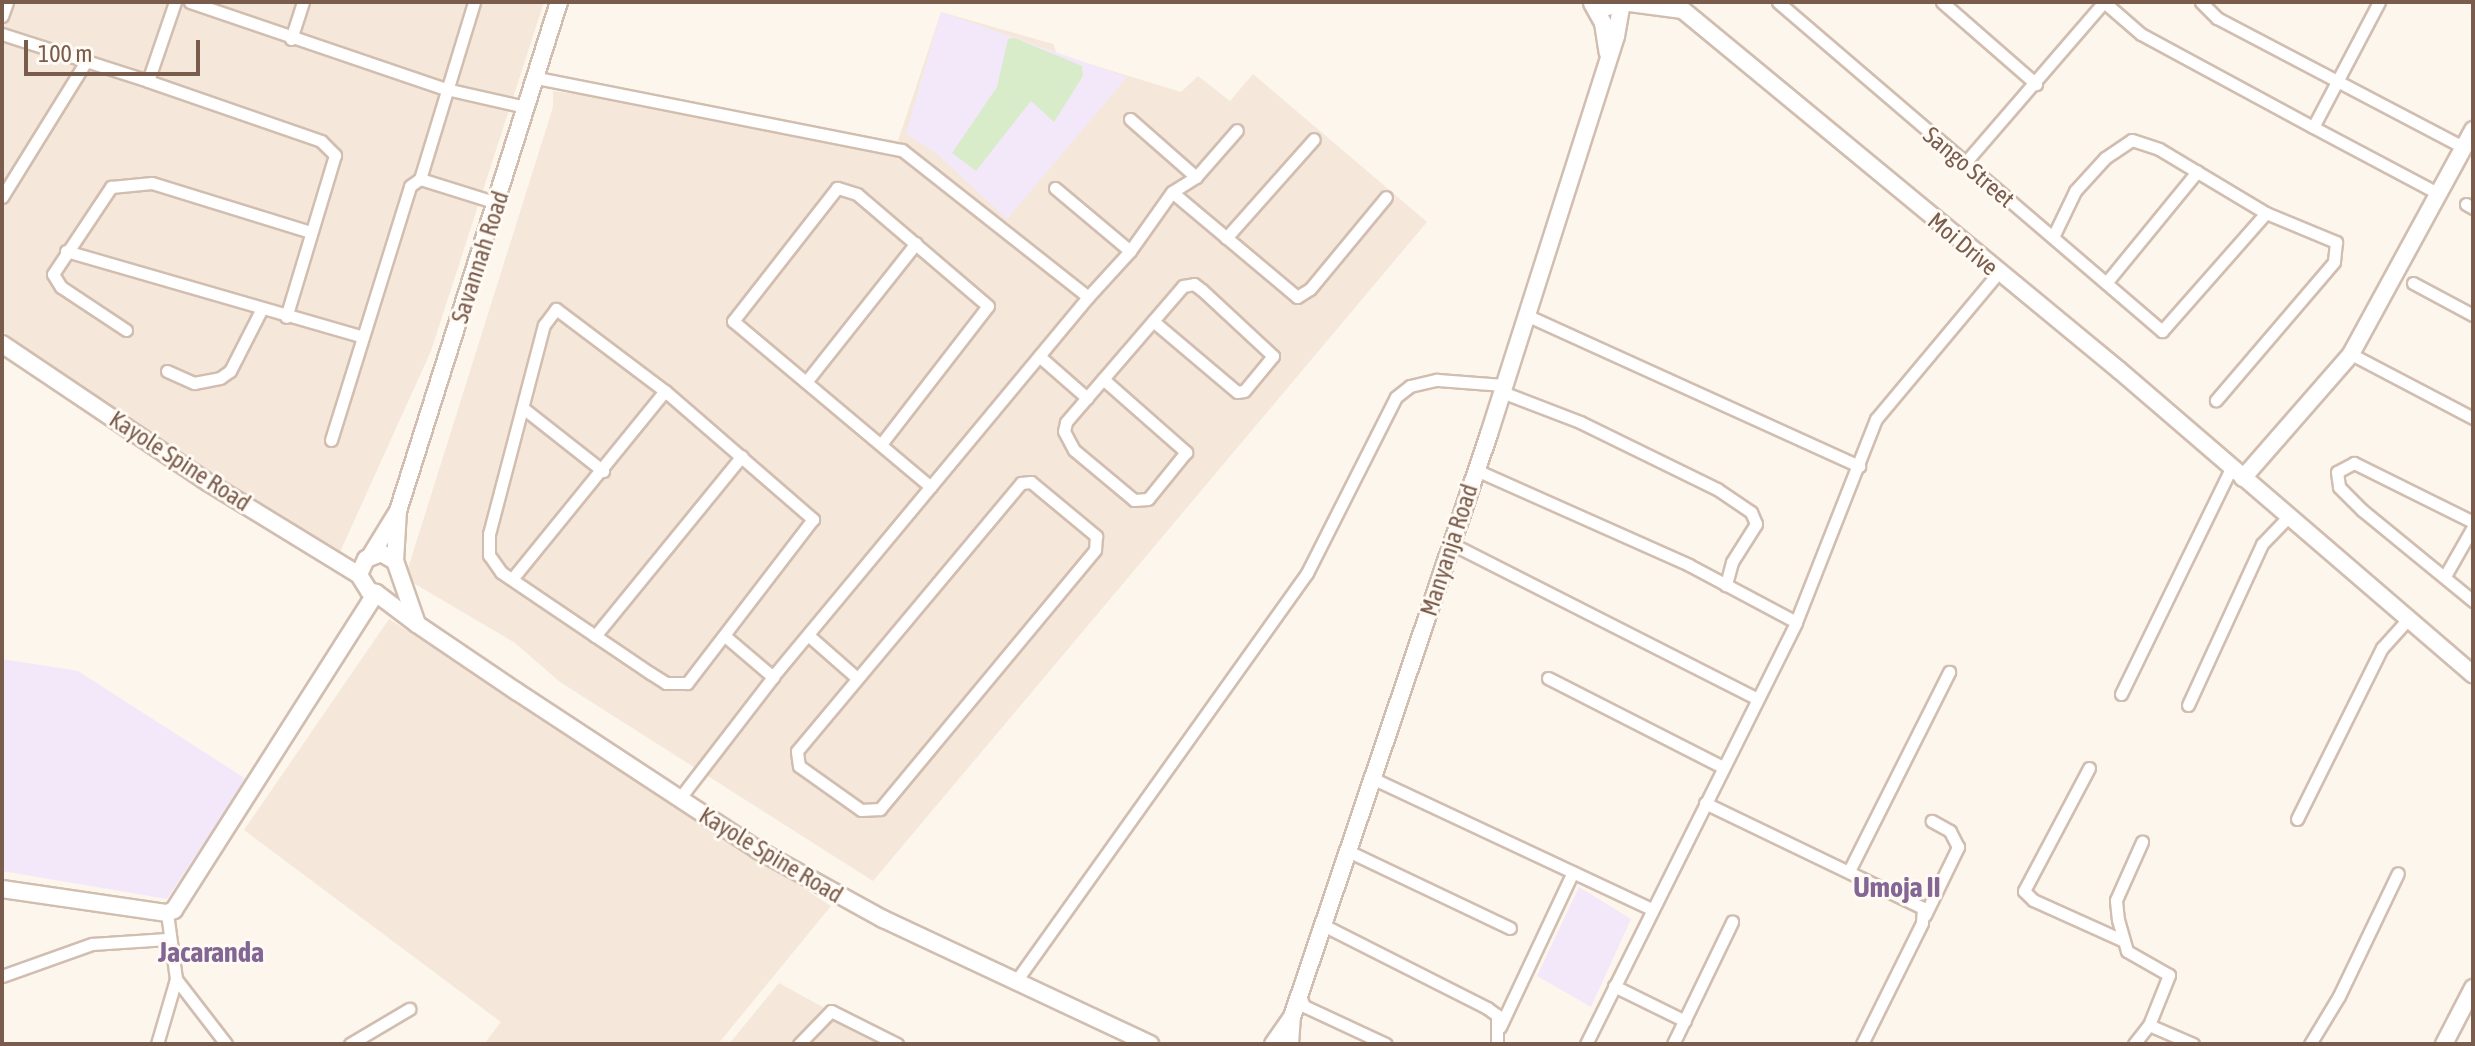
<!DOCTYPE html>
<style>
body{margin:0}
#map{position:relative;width:2475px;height:1046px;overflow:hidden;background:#fdf6ec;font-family:"Asap Condensed",sans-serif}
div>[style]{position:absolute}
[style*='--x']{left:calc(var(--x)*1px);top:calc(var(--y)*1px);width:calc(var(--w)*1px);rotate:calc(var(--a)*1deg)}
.residential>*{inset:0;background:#f5e8da}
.education>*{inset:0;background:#f3e8fa}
.green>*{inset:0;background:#d8ecc9}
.roads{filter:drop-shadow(2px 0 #d1beb0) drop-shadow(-2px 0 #d1beb0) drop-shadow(0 2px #d1beb0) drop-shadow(0 -2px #d1beb0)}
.street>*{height:11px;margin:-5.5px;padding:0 5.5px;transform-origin:5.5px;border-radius:5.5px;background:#fff}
.secondary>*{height:16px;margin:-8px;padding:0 8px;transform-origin:8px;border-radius:8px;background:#fff}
span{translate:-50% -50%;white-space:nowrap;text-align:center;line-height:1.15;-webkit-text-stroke:6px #fffaf3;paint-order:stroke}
.street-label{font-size:24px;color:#7a5c4d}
.quarter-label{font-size:28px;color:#846695;font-weight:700}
.frame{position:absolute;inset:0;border:4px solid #7a5c4d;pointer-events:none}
.scale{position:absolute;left:24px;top:40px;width:176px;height:36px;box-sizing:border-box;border:4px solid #7a5c4d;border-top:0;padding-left:10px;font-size:24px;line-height:28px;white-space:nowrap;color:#7a5c4d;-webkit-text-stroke:6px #fffaf3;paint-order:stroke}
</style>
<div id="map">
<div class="residential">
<i style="clip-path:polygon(2px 2px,544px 2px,431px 351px,340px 552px,317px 549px,2px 331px)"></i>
<i style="clip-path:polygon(941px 12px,1053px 44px,1057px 54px,1181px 92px,1198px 76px,1230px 101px,1253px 74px,1427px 222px,873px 881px,560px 682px,515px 643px,405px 578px,553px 107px,553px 91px,898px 141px)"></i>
<i style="clip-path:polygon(389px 619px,831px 906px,718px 1044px,484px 1044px,501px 1022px,244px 830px)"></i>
<i style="clip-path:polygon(779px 983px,890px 1044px,729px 1044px)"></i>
</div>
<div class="education">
<i style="clip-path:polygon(941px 12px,1127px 77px,1007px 219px,936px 153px,906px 134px)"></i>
<i style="clip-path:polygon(2px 659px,78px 671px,246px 779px,167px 899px,2px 871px)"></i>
<i style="clip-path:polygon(1579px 887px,1631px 919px,1591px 1007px,1537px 976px)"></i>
</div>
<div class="green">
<i style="clip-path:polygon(1015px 38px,1082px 66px,1083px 76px,1054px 122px,1031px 101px,976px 171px,952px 153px,997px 87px,1008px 39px)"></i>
</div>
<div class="roads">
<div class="street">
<i style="--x:175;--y:2;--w:83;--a:108.9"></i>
<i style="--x:148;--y:81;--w:183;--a:19.1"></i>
<i style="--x:321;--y:141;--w:20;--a:45"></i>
<i style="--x:335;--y:155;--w:169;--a:106.8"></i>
<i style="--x:190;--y:2;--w:270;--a:18.8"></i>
<i style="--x:446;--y:89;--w:82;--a:12.7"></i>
<i style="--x:1778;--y:2;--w:506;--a:40.59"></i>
<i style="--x:2162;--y:331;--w:157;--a:-48.6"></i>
<i style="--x:2266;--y:213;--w:76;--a:22.5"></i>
<i style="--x:2336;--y:242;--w:20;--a:96"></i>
<i style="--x:2334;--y:262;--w:182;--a:130.5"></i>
<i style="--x:1942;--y:2;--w:125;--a:41.1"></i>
<i style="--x:2104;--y:2;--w:49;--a:40.9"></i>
<i style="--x:2141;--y:34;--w:196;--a:28.4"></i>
<i style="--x:2201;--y:2;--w:23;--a:45"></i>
<i style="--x:2217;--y:18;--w:278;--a:27.7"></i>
<i style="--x:2379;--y:2;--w:141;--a:117.8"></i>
<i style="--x:2313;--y:127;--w:140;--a:28"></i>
<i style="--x:2;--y:16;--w:15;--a:-70"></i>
<i style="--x:2;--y:34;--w:153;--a:17.8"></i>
<i style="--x:291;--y:39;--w:39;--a:-72"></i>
<i style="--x:537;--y:78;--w:372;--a:11.2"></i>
<i style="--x:902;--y:150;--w:237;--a:38.3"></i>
<i style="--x:1088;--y:297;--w:494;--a:129.7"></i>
<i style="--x:773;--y:677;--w:154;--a:127.6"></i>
<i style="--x:1130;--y:119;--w:88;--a:41.3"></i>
<i style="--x:1964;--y:164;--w:214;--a:-49.2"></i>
<i style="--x:420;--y:179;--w:81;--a:17.3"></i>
<i style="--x:1055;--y:188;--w:98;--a:40"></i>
<i style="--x:1172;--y:192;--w:163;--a:40"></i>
<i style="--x:1297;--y:297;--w:15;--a:-32"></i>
<i style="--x:1310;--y:289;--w:119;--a:-50.4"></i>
<i style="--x:2;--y:197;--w:158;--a:-58.2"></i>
<i style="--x:2466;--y:204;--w:8;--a:30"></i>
<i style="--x:2053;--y:237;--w:51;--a:-64.4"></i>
<i style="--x:2075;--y:191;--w:45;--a:-47.7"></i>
<i style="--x:2105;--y:158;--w:32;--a:-34"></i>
<i style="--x:2132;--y:140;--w:28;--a:18"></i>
<i style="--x:2159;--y:149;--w:125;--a:30.9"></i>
<i style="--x:1226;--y:238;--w:132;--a:-48.4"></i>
<i style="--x:66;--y:251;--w:309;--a:16.1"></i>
<i style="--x:2106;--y:283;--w:144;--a:-50.7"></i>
<i style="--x:2413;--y:283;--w:68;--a:28.1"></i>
<i style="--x:1088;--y:297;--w:62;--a:-47.6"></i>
<i style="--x:1130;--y:251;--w:72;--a:-54.6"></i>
<i style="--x:1172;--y:192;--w:28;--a:-32"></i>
<i style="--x:1196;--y:177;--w:62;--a:-48.9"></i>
<i style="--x:556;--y:309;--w:136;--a:37"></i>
<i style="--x:665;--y:391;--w:196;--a:40.9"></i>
<i style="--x:813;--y:519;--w:207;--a:127.5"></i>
<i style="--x:687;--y:683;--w:21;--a:180"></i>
<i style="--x:666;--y:683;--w:19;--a:-148"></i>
<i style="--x:650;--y:673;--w:180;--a:-145.9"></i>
<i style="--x:501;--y:572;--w:21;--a:-125"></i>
<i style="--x:489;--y:555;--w:21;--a:-90"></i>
<i style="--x:489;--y:534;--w:216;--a:-75.3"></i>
<i style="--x:544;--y:325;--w:20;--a:-53"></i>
<i style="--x:1526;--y:315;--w:366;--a:24.4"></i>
<i style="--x:126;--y:330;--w:78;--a:-146.5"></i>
<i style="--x:61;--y:287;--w:15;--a:-122"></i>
<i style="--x:53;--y:274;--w:105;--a:-56.3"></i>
<i style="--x:111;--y:187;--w:41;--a:-5.6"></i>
<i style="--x:152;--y:183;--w:165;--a:17.2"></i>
<i style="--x:2351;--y:354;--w:138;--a:27.7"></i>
<i style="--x:1039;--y:356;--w:64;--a:41.2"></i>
<i style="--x:167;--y:371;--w:30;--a:24"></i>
<i style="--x:194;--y:383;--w:26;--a:-11"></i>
<i style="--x:220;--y:378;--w:12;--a:-35"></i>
<i style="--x:230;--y:371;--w:66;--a:-63"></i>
<i style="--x:1103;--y:379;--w:111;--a:41.3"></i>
<i style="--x:1186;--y:452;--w:60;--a:129"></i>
<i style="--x:1148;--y:499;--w:14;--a:176"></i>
<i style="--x:1134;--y:500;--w:78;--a:-140.2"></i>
<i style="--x:1074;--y:450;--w:21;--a:-118"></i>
<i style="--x:1064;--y:431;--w:9;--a:-77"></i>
<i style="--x:1066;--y:422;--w:179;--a:-49.3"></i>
<i style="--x:1183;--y:286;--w:11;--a:-10"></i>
<i style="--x:1194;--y:284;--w:10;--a:37"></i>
<i style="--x:1202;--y:290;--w:97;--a:42.9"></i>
<i style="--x:1273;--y:356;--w:45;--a:129.6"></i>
<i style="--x:1244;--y:391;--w:7;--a:172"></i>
<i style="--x:1237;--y:392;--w:110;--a:-139.8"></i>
<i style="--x:806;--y:382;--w:177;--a:-51.6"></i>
<i style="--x:1502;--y:392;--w:84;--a:21"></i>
<i style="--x:1580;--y:422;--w:153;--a:26.1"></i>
<i style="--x:1717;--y:489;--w:41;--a:34.1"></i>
<i style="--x:1751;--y:512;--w:13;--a:67"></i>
<i style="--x:1756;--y:524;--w:45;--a:122.3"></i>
<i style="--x:1732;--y:562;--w:24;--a:105"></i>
<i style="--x:523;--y:408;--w:102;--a:38.2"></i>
<i style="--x:331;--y:440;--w:266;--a:-72.7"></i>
<i style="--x:410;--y:186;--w:12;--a:-35"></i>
<i style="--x:420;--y:179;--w:185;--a:-73"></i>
<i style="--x:882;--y:443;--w:173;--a:-52.3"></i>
<i style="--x:988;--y:306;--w:172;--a:-139.5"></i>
<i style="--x:857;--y:194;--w:21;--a:-163"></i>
<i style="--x:837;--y:188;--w:169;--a:128"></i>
<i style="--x:733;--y:321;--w:258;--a:40"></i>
<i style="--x:1476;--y:470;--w:233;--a:24"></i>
<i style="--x:1689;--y:565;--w:121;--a:28"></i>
<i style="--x:1031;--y:482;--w:85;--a:39.7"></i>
<i style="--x:1096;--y:536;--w:14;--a:94"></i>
<i style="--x:1095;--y:550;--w:337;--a:129.7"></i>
<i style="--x:880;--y:809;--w:19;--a:177"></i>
<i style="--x:861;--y:810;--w:76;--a:-144.6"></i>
<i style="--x:799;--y:766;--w:15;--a:-98"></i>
<i style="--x:797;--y:751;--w:349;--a:-50.1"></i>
<i style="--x:1021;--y:483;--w:10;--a:-6"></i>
<i style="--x:2473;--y:522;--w:133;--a:-153.6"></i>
<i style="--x:2354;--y:463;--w:19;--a:152"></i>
<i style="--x:2337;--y:472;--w:15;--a:82"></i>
<i style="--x:2339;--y:487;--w:33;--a:45"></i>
<i style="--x:2362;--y:510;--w:144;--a:39.3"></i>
<i style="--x:1460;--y:548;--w:333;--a:26.9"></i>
<i style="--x:2445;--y:576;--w:56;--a:-60.3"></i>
<i style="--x:512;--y:579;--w:242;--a:-50.9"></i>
<i style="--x:808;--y:635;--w:65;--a:41.3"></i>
<i style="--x:595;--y:636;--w:232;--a:-50.8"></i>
<i style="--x:726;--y:637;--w:62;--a:40.4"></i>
<i style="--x:1548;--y:678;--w:196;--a:27"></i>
<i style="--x:2121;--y:694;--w:251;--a:-64"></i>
<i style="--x:2188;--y:705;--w:177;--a:-65.3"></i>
<i style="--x:2262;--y:544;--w:37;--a:-46"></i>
<i style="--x:2089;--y:768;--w:139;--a:117.9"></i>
<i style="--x:2024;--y:891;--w:13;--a:45"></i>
<i style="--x:2033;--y:900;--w:98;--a:24.2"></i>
<i style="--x:1374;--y:779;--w:307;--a:25.1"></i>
<i style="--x:1705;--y:803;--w:242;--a:25.7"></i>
<i style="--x:1923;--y:908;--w:15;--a:94"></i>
<i style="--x:1922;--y:923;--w:135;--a:116.4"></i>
<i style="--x:2297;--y:819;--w:191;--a:-63.6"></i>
<i style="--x:2382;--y:648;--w:36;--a:-48"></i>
<i style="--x:1350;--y:852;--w:177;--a:25.4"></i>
<i style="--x:1849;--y:871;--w:223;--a:-63.3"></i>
<i style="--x:167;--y:913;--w:67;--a:82.2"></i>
<i style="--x:176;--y:979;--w:82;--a:52.4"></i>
<i style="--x:1925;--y:915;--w:76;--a:-64.1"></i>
<i style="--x:1958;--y:847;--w:18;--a:-117"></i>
<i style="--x:1950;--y:831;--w:21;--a:-151"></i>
<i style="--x:1325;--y:926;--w:182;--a:26.8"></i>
<i style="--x:1487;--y:1008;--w:12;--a:35"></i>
<i style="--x:1497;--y:1015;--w:29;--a:90"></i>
<i style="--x:2;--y:976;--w:96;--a:-19.6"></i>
<i style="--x:92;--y:944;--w:75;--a:-3.8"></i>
<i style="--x:1016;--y:981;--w:501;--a:-54.5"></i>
<i style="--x:1307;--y:573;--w:197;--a:-63.2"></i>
<i style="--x:1396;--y:397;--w:18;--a:-38"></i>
<i style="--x:1410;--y:386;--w:28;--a:-13"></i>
<i style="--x:1437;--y:380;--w:67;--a:4.3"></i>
<i style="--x:1614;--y:986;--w:79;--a:26.2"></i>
<i style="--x:1300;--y:996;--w:11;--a:68"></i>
<i style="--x:1304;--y:1006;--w:90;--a:24.9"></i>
<i style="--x:2149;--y:1025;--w:48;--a:23.4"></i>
<i style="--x:1500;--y:1027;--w:171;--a:-64.8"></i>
<i style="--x:157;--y:1044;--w:68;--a:-73.7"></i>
<i style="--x:350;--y:1044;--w:69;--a:-30.7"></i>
<i style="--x:799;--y:1044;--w:46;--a:-45.9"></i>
<i style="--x:831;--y:1011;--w:74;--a:26.6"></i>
<i style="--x:1586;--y:1044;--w:471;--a:-63.5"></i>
<i style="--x:1796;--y:622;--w:218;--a:-68.5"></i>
<i style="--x:1876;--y:419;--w:190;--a:-50.1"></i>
<i style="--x:1673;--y:1044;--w:136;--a:-64.2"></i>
<i style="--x:2134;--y:1044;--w:24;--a:-52"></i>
<i style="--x:2149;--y:1025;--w:54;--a:-68.2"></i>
<i style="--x:2169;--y:975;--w:48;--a:-150.3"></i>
<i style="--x:2127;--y:951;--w:32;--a:-106"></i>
<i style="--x:2118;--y:920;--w:20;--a:-96"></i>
<i style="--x:2116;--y:900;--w:64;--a:-65.9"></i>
<i style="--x:2310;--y:1044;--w:56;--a:-58.9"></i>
<i style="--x:2339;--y:996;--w:136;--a:-64.4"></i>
</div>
<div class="secondary">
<i style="--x:1673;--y:2;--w:578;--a:39.53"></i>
<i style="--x:2119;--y:370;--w:467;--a:40.7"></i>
<i style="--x:1592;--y:3;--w:23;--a:61"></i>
<i style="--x:1603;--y:23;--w:30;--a:81"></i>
<i style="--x:1598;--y:10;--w:25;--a:-18"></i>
<i style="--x:1622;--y:2;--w:61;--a:7.6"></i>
<i style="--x:2;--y:344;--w:249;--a:33.9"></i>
<i style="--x:209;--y:483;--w:176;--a:31.5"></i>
<i style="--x:2243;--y:478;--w:164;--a:-48.9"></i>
<i style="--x:2351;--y:354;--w:255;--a:-61.4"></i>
<i style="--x:371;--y:555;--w:52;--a:-58.5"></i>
<i style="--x:395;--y:561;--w:50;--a:-86.6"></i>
<i style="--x:398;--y:511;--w:534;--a:-72.45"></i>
<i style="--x:417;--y:624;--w:67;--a:-109.2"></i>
<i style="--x:395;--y:561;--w:16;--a:-150"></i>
<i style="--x:381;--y:553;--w:16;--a:158"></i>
<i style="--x:366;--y:559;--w:17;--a:114"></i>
<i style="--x:359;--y:575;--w:19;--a:58"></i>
<i style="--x:369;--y:591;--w:7;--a:16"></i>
<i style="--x:376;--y:593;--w:51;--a:37.1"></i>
<i style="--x:417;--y:624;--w:120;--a:34.1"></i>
<i style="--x:516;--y:691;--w:290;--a:33.3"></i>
<i style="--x:758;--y:850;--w:143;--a:28.9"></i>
<i style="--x:883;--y:919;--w:295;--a:25.1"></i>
<i style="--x:2;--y:889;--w:167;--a:8.3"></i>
<i style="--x:167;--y:913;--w:8;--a:-23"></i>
<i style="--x:174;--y:910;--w:376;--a:-57.5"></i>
<i style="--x:1273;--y:1044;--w:32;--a:-55"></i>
<i style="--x:1290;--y:1044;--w:27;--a:-86"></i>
<i style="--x:1292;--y:1017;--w:615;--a:-71.33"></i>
<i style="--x:1489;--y:434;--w:418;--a:-72.3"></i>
<i style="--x:1616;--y:36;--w:35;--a:-80"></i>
<i style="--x:2444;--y:1044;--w:63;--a:-62.6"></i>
</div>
</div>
<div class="street-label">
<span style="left:1969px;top:167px;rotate:40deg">Sango Street</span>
<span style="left:1963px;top:244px;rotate:40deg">Moi Drive</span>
<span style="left:480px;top:257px;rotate:-72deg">Savannah Road</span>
<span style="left:180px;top:461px;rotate:33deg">Kayole Spine Road</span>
<span style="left:1449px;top:550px;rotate:-72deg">Manyanja Road</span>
<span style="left:771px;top:855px;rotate:31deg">Kayole Spine Road</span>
</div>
<div class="quarter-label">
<span style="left:1897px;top:887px">Umoja II</span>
<span style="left:211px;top:952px">Jacaranda</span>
</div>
<div class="frame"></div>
<div class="scale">100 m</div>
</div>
